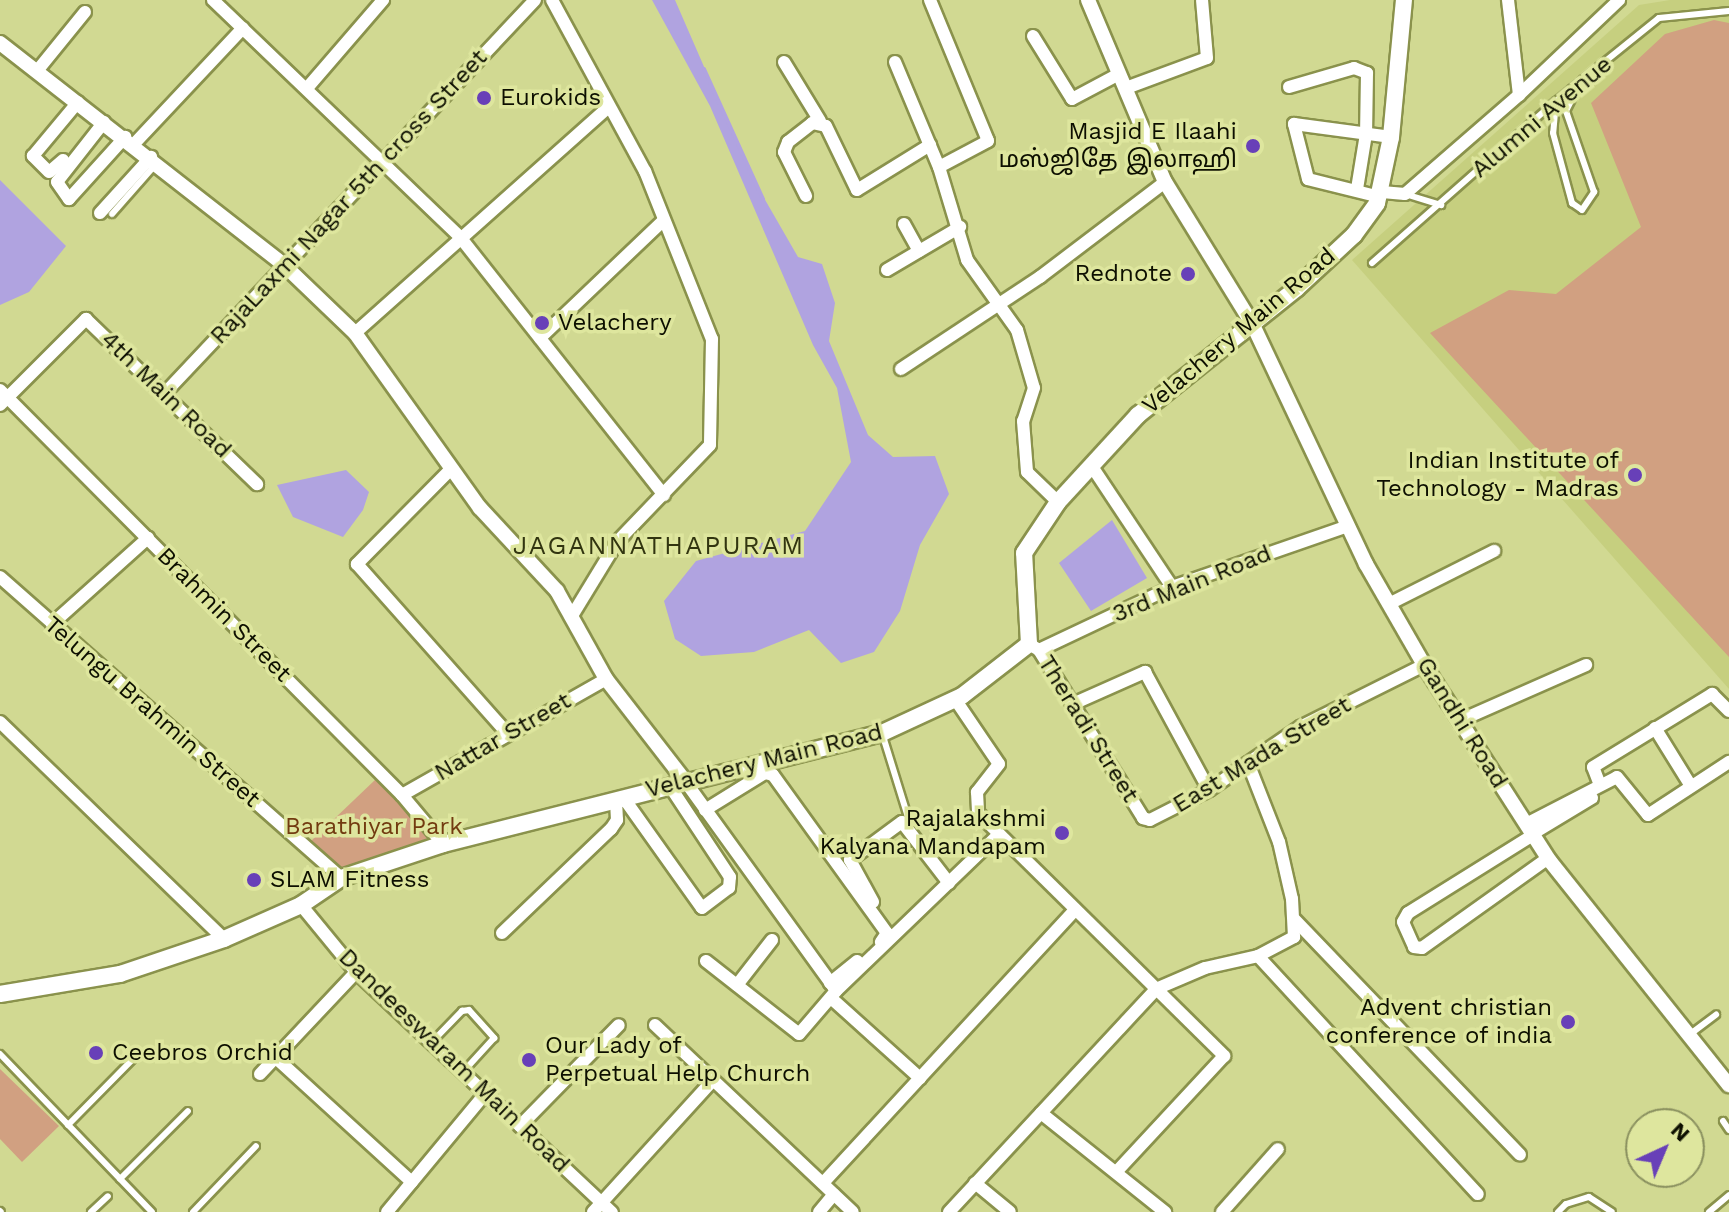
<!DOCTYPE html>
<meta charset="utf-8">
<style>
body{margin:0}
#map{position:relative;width:1729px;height:1212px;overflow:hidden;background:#d1d992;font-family:"Work Sans","Noto Sans Tamil",sans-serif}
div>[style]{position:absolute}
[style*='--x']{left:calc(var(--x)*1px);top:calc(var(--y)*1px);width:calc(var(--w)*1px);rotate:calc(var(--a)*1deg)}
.built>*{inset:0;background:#c6cf7f}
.green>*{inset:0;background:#d1a081}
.water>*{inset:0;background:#b0a3e0}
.stream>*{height:4px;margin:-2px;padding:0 2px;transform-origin:2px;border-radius:2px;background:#b0a3e0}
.roads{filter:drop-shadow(2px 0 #8a924c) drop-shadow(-2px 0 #8a924c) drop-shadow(0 2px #8a924c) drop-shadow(0 -2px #8a924c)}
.service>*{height:6px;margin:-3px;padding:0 3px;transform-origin:3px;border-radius:3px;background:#fff}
.minor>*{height:12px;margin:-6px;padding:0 6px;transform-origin:6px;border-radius:6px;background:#fff}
.tertiary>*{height:14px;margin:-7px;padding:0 7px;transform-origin:7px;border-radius:7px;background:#fff}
.secondary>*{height:16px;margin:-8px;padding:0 8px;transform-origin:8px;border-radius:8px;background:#fff}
.dots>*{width:22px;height:22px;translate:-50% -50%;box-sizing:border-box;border:4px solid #dee69e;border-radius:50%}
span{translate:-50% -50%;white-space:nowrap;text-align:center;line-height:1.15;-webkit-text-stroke:7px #dee69e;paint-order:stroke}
.poi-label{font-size:24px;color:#0d0f00}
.left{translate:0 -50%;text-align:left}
.right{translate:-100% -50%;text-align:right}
.street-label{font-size:24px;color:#0d0f00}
.park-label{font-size:24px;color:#723b10}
.neighbourhood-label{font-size:26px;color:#323510;letter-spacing:2px}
.north{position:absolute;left:1625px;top:1108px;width:80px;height:80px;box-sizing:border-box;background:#dee69e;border:2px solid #8a905f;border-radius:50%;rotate:44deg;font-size:22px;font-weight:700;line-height:32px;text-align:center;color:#0d0f00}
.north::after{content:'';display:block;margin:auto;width:28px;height:36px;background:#6840b8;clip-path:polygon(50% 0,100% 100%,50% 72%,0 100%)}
</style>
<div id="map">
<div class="built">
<i style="clip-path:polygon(1670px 0,1729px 0,1729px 689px,1352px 260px,1639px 5px)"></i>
</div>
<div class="green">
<i style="clip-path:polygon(1714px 20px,1729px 23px,1729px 657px,1430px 333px,1509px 290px,1556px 294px,1641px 227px,1591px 103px,1665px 34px)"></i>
<i style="clip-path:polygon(376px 779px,434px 842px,344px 872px,311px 841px)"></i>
<i style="clip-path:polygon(0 1069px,59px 1126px,22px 1162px,0 1139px)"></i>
</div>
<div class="water">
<i style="clip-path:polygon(652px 0,675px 0,752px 177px,798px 257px,822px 264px,835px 303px,829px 341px,868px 435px,893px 457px,935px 456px,949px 494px,920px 545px,900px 611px,874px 652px,841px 663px,809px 630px,754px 652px,701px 656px,675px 639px,664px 601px,696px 561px,805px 531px,851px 462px,837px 388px,813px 345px,710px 106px)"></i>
<i style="clip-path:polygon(0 180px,66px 246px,29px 292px,0 305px)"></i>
<i style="clip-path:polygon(346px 470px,369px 492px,363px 510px,343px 537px,293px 517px,277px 485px)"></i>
<i style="clip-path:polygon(1112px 520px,1147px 578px,1091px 611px,1059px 563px)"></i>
</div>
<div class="stream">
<i style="--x:704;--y:69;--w:143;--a:65.6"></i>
</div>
<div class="roads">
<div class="service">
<i style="--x:1556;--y:101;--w:32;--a:95"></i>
<i style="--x:1553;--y:133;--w:73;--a:74.8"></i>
<i style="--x:1572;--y:203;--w:12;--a:35"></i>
<i style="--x:1582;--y:210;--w:22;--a:-56"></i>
<i style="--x:1594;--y:192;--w:86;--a:-109.1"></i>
<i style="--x:1566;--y:111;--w:27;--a:-63"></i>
<i style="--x:1405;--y:194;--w:38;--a:17"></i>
<i style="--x:112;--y:214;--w:65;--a:-48.7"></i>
<i style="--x:1372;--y:263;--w:245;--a:-41.4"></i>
<i style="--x:1556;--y:101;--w:132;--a:-38.9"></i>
<i style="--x:1659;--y:18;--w:70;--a:-5.7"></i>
<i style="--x:882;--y:733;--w:88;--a:72.8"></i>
<i style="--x:1689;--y:1035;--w:34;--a:-37"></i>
<i style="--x:431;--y:1043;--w:45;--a:-45.9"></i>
<i style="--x:462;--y:1011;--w:7;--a:-8"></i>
<i style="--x:469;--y:1010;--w:38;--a:48"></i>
<i style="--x:494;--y:1038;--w:46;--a:132.4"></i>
<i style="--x:0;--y:1054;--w:219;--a:46.1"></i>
<i style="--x:1723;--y:1121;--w:11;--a:56"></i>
<i style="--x:68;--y:1125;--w:98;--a:-45.4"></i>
<i style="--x:120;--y:1179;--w:96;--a:-45"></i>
<i style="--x:0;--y:1211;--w:1;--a:45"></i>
<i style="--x:91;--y:1212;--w:23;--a:-43"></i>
<i style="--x:193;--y:1212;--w:91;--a:-46.3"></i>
<i style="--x:1558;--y:1212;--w:11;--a:-45"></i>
<i style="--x:1566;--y:1204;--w:24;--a:-17"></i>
<i style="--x:1589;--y:1197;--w:27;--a:33"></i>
<i style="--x:1709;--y:1212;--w:26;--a:-40"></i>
</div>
<div class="minor">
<i style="--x:213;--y:0;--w:342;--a:43.8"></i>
<i style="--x:460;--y:237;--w:329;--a:51.7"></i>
<i style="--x:552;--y:0;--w:195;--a:61.5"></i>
<i style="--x:645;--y:171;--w:181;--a:68.3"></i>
<i style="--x:712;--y:339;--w:106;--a:91.1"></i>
<i style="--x:710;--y:445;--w:134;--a:133.8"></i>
<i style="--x:617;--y:542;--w:84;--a:121.4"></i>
<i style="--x:930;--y:0;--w:152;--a:67.6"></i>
<i style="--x:988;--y:141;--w:55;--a:152"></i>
<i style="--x:1033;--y:36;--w:74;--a:58.2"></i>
<i style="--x:1072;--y:99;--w:53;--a:-28"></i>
<i style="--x:784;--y:62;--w:69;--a:58.6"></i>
<i style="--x:895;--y:62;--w:114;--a:67.3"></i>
<i style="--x:939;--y:167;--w:97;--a:73.2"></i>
<i style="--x:967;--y:260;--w:86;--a:54.5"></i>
<i style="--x:1017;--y:330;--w:60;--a:73.7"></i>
<i style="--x:1034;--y:388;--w:35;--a:108"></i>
<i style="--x:1023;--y:421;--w:51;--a:85.5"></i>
<i style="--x:1027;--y:472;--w:43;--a:44.1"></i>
<i style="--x:37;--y:71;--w:76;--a:-50.9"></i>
<i style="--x:308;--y:87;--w:115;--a:-49.2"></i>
<i style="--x:1289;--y:87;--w:68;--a:-16.3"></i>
<i style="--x:1354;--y:68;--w:14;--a:21"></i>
<i style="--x:1367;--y:73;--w:61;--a:90.9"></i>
<i style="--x:1366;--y:134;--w:56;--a:99.3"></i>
<i style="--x:1126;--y:88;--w:86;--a:-20.3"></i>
<i style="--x:1207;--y:58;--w:58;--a:-94.9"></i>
<i style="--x:1519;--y:95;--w:138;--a:-43.5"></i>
<i style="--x:104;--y:122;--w:76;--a:128.1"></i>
<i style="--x:57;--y:182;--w:21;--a:55"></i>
<i style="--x:69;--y:199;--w:84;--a:-47.9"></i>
<i style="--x:134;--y:144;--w:159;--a:-46.8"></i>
<i style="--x:63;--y:160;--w:18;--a:139"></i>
<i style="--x:49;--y:172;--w:23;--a:-135"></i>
<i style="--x:33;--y:156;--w:70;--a:-50.2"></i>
<i style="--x:1382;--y:192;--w:23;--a:5"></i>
<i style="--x:1405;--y:194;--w:151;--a:-41"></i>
<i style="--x:1519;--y:95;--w:96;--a:-96.6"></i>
<i style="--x:806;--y:196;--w:49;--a:-116.6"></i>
<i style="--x:784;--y:152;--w:11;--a:-68"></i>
<i style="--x:788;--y:142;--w:31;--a:-38"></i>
<i style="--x:812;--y:123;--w:14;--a:12"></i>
<i style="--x:826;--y:126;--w:71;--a:64.2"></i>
<i style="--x:857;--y:190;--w:86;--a:-31.7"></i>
<i style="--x:1380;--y:197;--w:74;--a:-166"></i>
<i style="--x:1308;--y:179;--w:57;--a:-104.3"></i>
<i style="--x:1294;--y:124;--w:98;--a:7.6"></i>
<i style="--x:100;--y:213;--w:76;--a:-47.7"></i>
<i style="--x:904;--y:224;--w:31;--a:61"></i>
<i style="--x:887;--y:270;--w:85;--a:-30.5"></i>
<i style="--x:355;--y:333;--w:340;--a:-41.7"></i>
<i style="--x:540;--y:338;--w:170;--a:-43.6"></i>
<i style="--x:901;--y:369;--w:167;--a:-33.5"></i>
<i style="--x:1040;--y:277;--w:157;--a:-37.2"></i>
<i style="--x:0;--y:390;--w:571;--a:45.21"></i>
<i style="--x:402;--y:795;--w:64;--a:50.1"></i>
<i style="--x:164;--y:394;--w:541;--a:-46.72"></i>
<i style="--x:0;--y:405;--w:122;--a:-45"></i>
<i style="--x:86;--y:319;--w:238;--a:44"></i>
<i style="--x:1091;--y:465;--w:146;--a:56.4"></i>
<i style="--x:451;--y:469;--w:134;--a:134.7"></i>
<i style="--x:357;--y:564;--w:226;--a:48.4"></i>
<i style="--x:0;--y:577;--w:455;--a:41.4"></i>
<i style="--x:1389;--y:604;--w:118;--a:-26.8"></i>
<i style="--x:52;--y:624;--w:129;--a:-41.9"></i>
<i style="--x:1029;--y:644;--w:12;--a:31"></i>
<i style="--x:1039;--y:650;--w:198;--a:58.2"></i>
<i style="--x:1143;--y:818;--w:7;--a:16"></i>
<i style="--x:1150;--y:820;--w:66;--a:-27"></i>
<i style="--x:1209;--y:790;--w:111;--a:-34.7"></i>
<i style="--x:1300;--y:727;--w:139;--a:-26.6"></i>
<i style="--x:1039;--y:650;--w:147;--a:-25.3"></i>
<i style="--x:1172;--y:587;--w:186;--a:-19.1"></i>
<i style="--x:955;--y:699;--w:78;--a:55.9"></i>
<i style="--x:999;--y:764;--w:36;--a:128"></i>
<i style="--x:977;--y:792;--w:21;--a:87"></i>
<i style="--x:978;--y:813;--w:346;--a:44.6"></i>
<i style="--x:1224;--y:1056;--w:157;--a:132.9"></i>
<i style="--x:1075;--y:703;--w:77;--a:-23.9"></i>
<i style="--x:1145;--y:672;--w:134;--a:61.5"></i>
<i style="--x:1459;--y:721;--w:139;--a:-23.8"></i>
<i style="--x:0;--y:722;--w:312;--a:44.1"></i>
<i style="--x:1655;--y:728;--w:68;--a:58.2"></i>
<i style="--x:685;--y:781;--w:256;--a:54.2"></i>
<i style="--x:1600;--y:785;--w:19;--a:-111"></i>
<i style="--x:1593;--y:767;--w:140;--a:-31.5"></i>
<i style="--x:1712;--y:694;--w:24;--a:45"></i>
<i style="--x:402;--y:795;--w:235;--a:-29.6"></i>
<i style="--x:623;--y:797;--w:136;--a:54.6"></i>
<i style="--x:702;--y:908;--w:34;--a:-37"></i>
<i style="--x:729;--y:888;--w:11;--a:-85"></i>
<i style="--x:730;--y:877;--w:110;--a:-123.5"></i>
<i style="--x:705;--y:810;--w:70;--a:-31.7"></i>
<i style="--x:765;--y:773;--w:8;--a:14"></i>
<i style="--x:773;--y:775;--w:195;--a:54.2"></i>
<i style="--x:887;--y:933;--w:11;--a:124"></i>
<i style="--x:1526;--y:824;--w:102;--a:-27.3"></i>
<i style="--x:1617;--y:777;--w:49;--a:50.8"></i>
<i style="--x:1648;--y:815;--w:97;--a:-33.2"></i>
<i style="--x:1532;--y:834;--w:70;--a:-31"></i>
<i style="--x:1533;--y:835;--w:147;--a:148"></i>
<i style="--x:1408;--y:913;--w:10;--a:119"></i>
<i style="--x:1403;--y:922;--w:27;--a:66"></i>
<i style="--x:1414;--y:947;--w:8;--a:7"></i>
<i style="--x:1422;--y:948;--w:155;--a:-35.5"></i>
<i style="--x:873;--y:902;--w:48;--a:-118.7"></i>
<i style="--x:850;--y:860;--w:64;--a:-36.2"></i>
<i style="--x:902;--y:822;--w:77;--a:52.4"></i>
<i style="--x:301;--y:905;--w:87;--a:50.6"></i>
<i style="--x:356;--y:972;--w:351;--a:43.2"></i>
<i style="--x:1295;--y:920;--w:325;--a:46.2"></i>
<i style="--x:502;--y:933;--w:151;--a:-43.7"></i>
<i style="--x:611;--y:829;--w:11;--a:-56"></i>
<i style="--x:617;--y:820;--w:21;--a:-93"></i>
<i style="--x:1258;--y:956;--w:324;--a:47.3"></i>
<i style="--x:706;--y:961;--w:118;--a:38.1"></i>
<i style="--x:799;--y:1034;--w:57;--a:-49.3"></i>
<i style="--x:836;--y:991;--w:226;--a:-43.9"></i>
<i style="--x:830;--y:983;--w:35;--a:-39"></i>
<i style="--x:737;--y:985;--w:57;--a:-52.1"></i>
<i style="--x:831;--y:998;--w:120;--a:42"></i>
<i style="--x:655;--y:1025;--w:272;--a:43.4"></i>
<i style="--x:276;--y:1058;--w:184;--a:42.4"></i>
<i style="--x:260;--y:1074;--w:140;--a:-46.7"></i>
<i style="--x:1041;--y:1113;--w:159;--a:38.6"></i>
<i style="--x:520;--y:1126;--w:141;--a:-45.6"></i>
<i style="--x:823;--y:1183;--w:372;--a:-47.3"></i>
<i style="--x:975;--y:1183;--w:45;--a:39.6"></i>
<i style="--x:387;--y:1212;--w:153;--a:-50.3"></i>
<i style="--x:593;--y:1212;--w:178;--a:-47.7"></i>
<i style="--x:819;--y:1212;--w:23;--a:-50"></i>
<i style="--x:949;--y:1212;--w:304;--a:-47.1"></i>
<i style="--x:1156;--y:989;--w:53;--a:-23.2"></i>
<i style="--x:1205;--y:968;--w:54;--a:-12.8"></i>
<i style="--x:1258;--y:956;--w:41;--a:-27.8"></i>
<i style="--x:1294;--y:937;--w:38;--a:-93"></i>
<i style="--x:1292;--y:899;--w:58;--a:-102.8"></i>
<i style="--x:1279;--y:842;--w:85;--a:-111.4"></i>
<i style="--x:1222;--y:1212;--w:84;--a:-48.4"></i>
</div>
<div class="tertiary">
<i style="--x:1088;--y:0;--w:198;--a:67.1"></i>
<i style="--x:1165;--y:182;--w:168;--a:58.4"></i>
<i style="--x:1253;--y:325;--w:264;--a:64.7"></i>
<i style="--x:1366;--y:564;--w:116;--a:60.1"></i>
<i style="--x:1424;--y:665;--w:233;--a:57.3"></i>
<i style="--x:1550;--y:861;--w:287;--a:51.4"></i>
<i style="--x:0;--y:43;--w:359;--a:38"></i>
<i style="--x:283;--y:264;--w:100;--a:43.8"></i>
<i style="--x:355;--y:333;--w:215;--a:54.5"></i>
<i style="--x:480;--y:508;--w:113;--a:47.1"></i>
<i style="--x:557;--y:591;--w:101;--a:60.9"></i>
<i style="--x:606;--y:679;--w:129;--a:52.2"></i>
</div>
<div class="secondary">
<i style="--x:0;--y:994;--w:122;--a:-9.5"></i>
<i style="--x:120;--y:974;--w:110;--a:-18.6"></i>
<i style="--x:224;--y:939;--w:84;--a:-23.8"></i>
<i style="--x:301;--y:905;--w:48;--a:-34"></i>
<i style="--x:341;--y:878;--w:108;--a:-18.4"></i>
<i style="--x:443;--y:844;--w:453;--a:-14.2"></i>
<i style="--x:882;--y:733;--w:88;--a:-24.8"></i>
<i style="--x:962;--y:696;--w:85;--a:-37.8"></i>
<i style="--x:1029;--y:644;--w:91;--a:-93.1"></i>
<i style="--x:1024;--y:553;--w:61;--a:-56.3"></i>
<i style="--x:1058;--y:502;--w:118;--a:-47.4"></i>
<i style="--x:1138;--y:415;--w:202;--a:-38.6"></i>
<i style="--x:1296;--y:289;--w:79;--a:-43"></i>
<i style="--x:1354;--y:235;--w:39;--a:-54"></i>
<i style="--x:1377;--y:203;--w:67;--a:-78"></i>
<i style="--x:1391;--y:137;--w:138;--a:-84.6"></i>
</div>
</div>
<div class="dots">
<i style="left:484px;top:98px;background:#6840b8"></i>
<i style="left:1253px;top:146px;background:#6840b8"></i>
<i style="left:1188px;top:274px;background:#6840b8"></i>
<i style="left:542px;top:323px;background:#6840b8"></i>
<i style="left:1635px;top:475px;background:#6840b8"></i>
<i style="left:1062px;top:833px;background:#6840b8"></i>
<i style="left:254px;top:880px;background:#6840b8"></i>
<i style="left:1568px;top:1022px;background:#6840b8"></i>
<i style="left:96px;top:1053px;background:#6840b8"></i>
<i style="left:529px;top:1060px;background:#6840b8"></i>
</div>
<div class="poi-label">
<span class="left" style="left:500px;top:98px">Eurokids</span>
<span class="right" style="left:1237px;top:146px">Masjid E Ilaahi<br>மஸ்ஜிதே இலாஹி</span>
<span class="right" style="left:1172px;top:274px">Rednote</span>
<span class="left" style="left:558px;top:323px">Velachery</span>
<span class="right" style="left:1619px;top:475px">Indian Institute of<br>Technology - Madras</span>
<span class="right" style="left:1046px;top:833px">Rajalakshmi<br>Kalyana Mandapam</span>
<span class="left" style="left:270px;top:880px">SLAM Fitness</span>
<span class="right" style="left:1552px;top:1022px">Advent christian<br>conference of india</span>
<span class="left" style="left:545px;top:1060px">Our Lady of<br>Perpetual Help Church</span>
<span class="left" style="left:112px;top:1053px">Ceebros Orchid</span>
</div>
<div class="street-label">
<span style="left:1542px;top:117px;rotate:-40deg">Alumni Avenue</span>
<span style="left:349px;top:197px;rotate:-47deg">RajaLaxmi Nagar 5th cross Street</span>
<span style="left:1239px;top:331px;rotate:-40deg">Velachery Main Road</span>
<span style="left:166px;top:395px;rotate:44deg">4th Main Road</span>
<span style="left:1192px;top:584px;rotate:-22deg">3rd Main Road</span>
<span style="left:224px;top:615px;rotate:45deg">Brahmin Street</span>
<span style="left:152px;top:712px;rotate:41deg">Telungu Brahmin Street</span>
<span style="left:1462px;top:723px;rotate:58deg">Gandhi Road</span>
<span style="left:1088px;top:729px;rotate:58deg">Theradi Street</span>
<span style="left:503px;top:737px;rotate:-30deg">Nattar Street</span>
<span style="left:1262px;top:755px;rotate:-31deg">East Mada Street</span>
<span style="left:764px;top:761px;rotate:-14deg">Velachery Main Road</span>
<span style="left:454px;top:1061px;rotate:44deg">Dandeeswaram Main Road</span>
</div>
<div class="park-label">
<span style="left:374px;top:827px">Barathiyar Park</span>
</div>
<div class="neighbourhood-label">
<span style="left:659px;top:546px">JAGANNATHAPURAM</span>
</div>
<div class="north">N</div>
</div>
